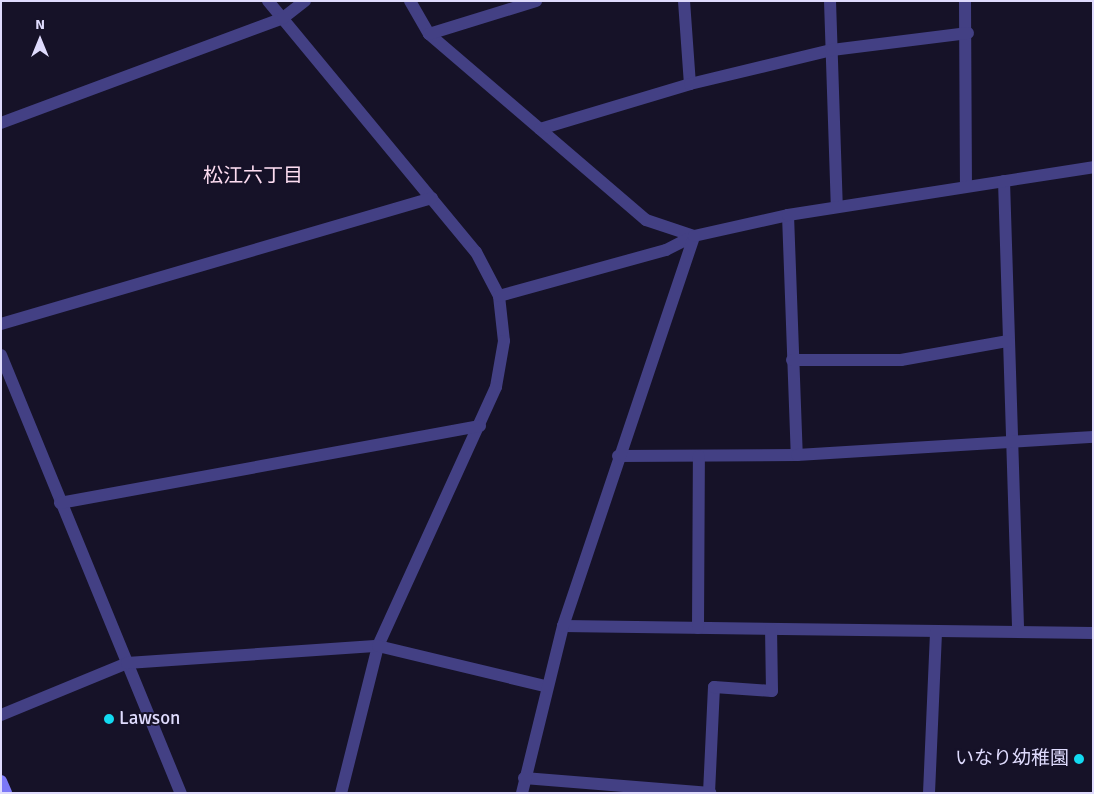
<!DOCTYPE html>
<meta charset="utf-8">
<style>
body{margin:0}
#map{position:relative;width:1094px;height:794px;overflow:hidden;background:#161228;font-family:Signika,"Noto Sans JP",sans-serif}
div>[style]{position:absolute}
[style*='--x']{left:calc(var(--x)*1px);top:calc(var(--y)*1px);width:calc(var(--w)*1px);rotate:calc(var(--a)*1deg)}
.minor>*{height:12px;margin:-6px;padding:0 6px;transform-origin:6px;border-radius:6px;background:#434084}
.tertiary>*{height:12px;margin:-6px;padding:0 6px;transform-origin:6px;border-radius:6px;background:#434084}
.secondary>*{height:12px;margin:-6px;padding:0 6px;transform-origin:6px;border-radius:6px;background:#7c78f7}
.dots>*{width:14px;height:14px;translate:-50% -50%;box-sizing:border-box;border:2px solid #161228;border-radius:50%}
span{translate:-50% -50%;white-space:nowrap;text-align:center;line-height:1.15;-webkit-text-stroke:4px #161228;paint-order:stroke}
.poi-label{font-size:19px;color:#dfdbfd}
.left{translate:0 -50%;text-align:left}
.right{translate:-100% -50%;text-align:right}
.neighbourhood-label{font-size:20px;color:#fdddf1}
.frame{position:absolute;inset:0;border:2px solid #dfdbfd;pointer-events:none}
.north{position:absolute;left:15px;top:15px;width:50px;height:50px;-webkit-text-stroke:4px #161228;paint-order:stroke;rotate:0deg;font-size:14px;font-weight:700;line-height:20px;text-align:center;color:#dfdbfd}
.north::after{content:'';display:block;margin:auto;width:18px;height:22px;background:#dfdbfd;clip-path:polygon(50% 0,100% 100%,50% 72%,0 100%)}
</style>
<div id="map">
<div class="minor">
<i style="--x:268;--y:1;--w:326;--a:50.4"></i>
<i style="--x:476;--y:252;--w:50;--a:62.4"></i>
<i style="--x:499;--y:296;--w:45;--a:83.7"></i>
<i style="--x:504;--y:341;--w:47;--a:99.9"></i>
<i style="--x:496;--y:387;--w:285;--a:114.5"></i>
<i style="--x:378;--y:646;--w:152;--a:104.1"></i>
<i style="--x:410;--y:1;--w:38;--a:60"></i>
<i style="--x:429;--y:34;--w:286;--a:40.6"></i>
<i style="--x:646;--y:220;--w:51;--a:18.4"></i>
<i style="--x:684;--y:1;--w:83;--a:85.9"></i>
<i style="--x:830;--y:1;--w:206;--a:88.1"></i>
<i style="--x:965;--y:1;--w:185;--a:89.7"></i>
<i style="--x:429;--y:34;--w:112;--a:-17.1"></i>
<i style="--x:1;--y:123;--w:301;--a:-20.4"></i>
<i style="--x:283;--y:18;--w:28;--a:-38"></i>
<i style="--x:540;--y:129;--w:157;--a:-16.7"></i>
<i style="--x:690;--y:84;--w:146;--a:-13.5"></i>
<i style="--x:832;--y:50;--w:137;--a:-7.1"></i>
<i style="--x:1004;--y:181;--w:451;--a:88.2"></i>
<i style="--x:788;--y:215;--w:240;--a:87.9"></i>
<i style="--x:499;--y:296;--w:173;--a:-15.4"></i>
<i style="--x:666;--y:250;--w:31;--a:-27"></i>
<i style="--x:1;--y:324;--w:449;--a:-16.3"></i>
<i style="--x:1;--y:355;--w:474;--a:67.7"></i>
<i style="--x:792;--y:360;--w:109;--a:0"></i>
<i style="--x:901;--y:360;--w:109;--a:-10.1"></i>
<i style="--x:618;--y:456;--w:179;--a:-0.3"></i>
<i style="--x:797;--y:455;--w:297;--a:-3.5"></i>
<i style="--x:60;--y:503;--w:427;--a:-10.4"></i>
<i style="--x:563;--y:626;--w:530;--a:0.76"></i>
<i style="--x:698;--y:628;--w:172;--a:-89.7"></i>
<i style="--x:1;--y:715;--w:136;--a:-22.4"></i>
<i style="--x:127;--y:663;--w:252;--a:-3.9"></i>
<i style="--x:378;--y:646;--w:172;--a:13.5"></i>
<i style="--x:524;--y:778;--w:187;--a:4.6"></i>
<i style="--x:522;--y:793;--w:172;--a:-76.2"></i>
<i style="--x:563;--y:626;--w:411;--a:-71.4"></i>
<i style="--x:709;--y:793;--w:106;--a:-87.3"></i>
<i style="--x:714;--y:687;--w:58;--a:3.9"></i>
<i style="--x:772;--y:691;--w:62;--a:-90.9"></i>
<i style="--x:929;--y:793;--w:161;--a:-87.5"></i>
</div>
<div class="tertiary">
<i style="--x:694;--y:236;--w:96;--a:-12.6"></i>
<i style="--x:788;--y:215;--w:309;--a:-8.9"></i>
</div>
<div class="secondary">
<i style="--x:1;--y:781;--w:13;--a:67"></i>
</div>
<div class="dots">
<i style="left:109px;top:719px;background:#13daf1"></i>
<i style="left:1079px;top:759px;background:#13daf1"></i>
</div>
<div class="poi-label">
<span class="left" style="left:119px;top:719px">Lawson</span>
<span class="right" style="left:1069px;top:759px">いなり幼稚園</span>
</div>
<div class="neighbourhood-label">
<span style="left:253px;top:175px">松江六丁目</span>
</div>
<div class="frame"></div>
<div class="north">N</div>
</div>
